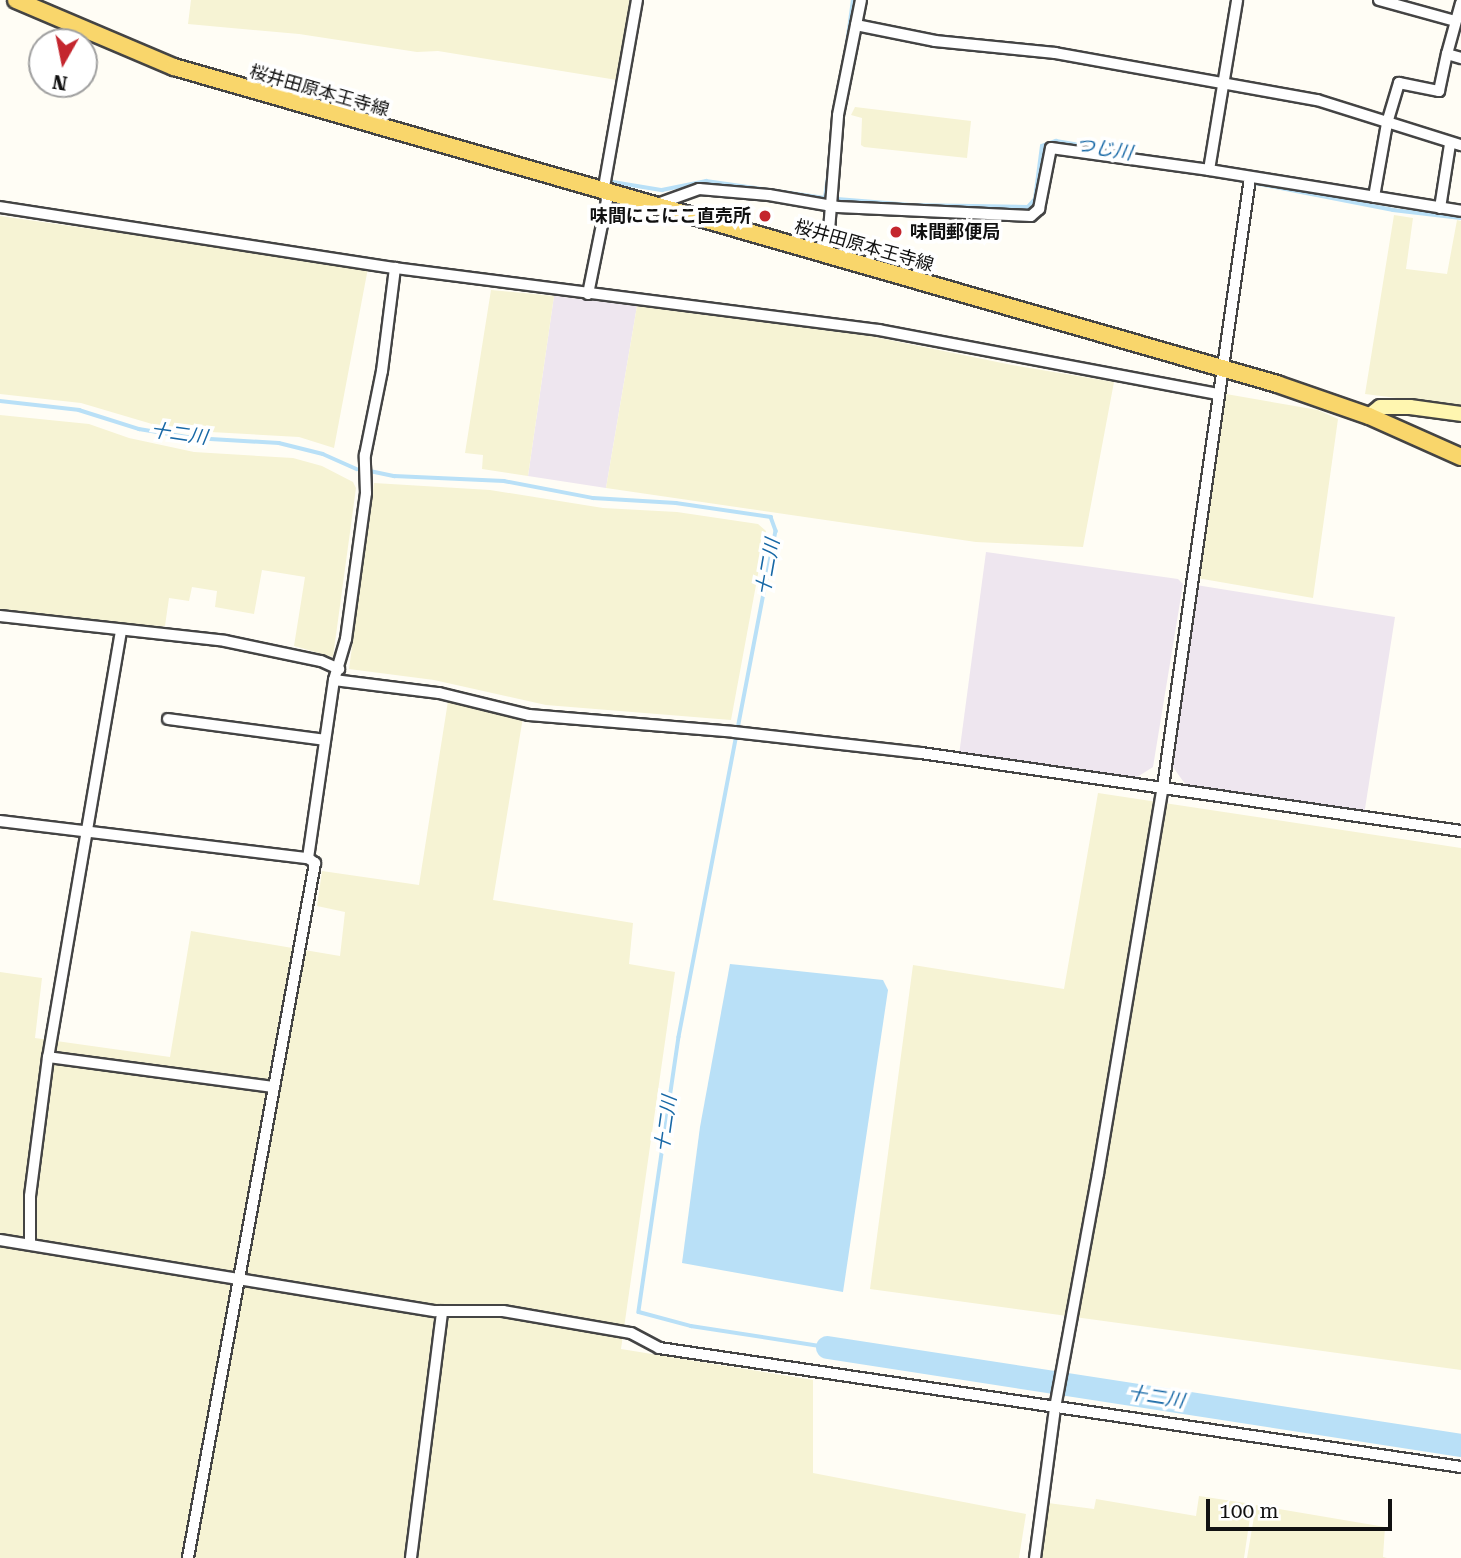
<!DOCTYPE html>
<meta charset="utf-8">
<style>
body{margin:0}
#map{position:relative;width:1461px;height:1558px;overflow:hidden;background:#fffdf5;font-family:"Roboto Serif","Noto Sans JP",serif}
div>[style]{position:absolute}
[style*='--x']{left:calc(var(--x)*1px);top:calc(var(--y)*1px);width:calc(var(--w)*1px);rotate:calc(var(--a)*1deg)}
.industrial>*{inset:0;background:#eee6ef}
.farmland>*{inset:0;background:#f6f3d4}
.water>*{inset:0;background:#b9e0f7}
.stream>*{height:3.5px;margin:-1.75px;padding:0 1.75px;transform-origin:1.75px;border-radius:1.75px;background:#b9e0f7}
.river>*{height:23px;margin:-11.5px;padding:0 11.5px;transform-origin:11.5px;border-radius:11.5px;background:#b9e0f7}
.roads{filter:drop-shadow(2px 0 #444) drop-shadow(-2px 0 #444) drop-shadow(0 2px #444) drop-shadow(0 -2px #444)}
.street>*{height:10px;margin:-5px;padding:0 5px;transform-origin:5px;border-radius:5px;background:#fff}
.secondary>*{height:14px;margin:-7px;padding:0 7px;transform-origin:7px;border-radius:7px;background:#fff6b0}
.primary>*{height:16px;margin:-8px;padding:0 8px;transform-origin:8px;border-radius:8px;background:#f9d66b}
.dots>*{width:19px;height:19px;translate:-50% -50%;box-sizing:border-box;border:4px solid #fff;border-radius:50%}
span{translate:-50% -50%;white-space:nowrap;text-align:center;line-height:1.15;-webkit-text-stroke:7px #fff;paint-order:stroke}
.street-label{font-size:18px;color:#111}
.poi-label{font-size:18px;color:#111;font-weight:700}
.right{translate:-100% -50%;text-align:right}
.left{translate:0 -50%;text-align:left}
.water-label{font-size:19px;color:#1768a6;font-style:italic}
.north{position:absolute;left:28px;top:28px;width:70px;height:70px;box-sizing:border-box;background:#fff;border:2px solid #a0a0a0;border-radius:50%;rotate:189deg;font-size:19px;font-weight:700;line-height:28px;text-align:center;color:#111}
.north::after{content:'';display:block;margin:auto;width:24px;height:32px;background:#c4262e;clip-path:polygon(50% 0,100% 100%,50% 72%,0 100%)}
.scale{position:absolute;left:1206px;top:1499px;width:186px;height:32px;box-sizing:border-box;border:4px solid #111;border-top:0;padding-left:9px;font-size:21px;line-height:24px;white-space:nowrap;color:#111;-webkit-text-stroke:5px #fff;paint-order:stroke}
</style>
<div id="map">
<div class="industrial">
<i style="clip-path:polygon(554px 296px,637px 306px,606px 488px,528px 476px)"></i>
<i style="clip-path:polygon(986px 552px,1178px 579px,1183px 584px,1153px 767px,1134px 779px,959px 755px)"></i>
<i style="clip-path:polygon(1196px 585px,1395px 617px,1364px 815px,1188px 788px,1170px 763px)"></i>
</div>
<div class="farmland">
<i style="clip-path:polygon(191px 0,630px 0,617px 80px,438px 51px,417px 52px,299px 34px,188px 24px)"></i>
<i style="clip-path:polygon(855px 107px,971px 121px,967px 158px,864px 147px,861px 145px,862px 118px,851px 115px)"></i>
<i style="clip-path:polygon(1394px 215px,1413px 218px,1406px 269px,1447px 274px,1457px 220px,1461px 221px,1461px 406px,1365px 394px)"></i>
<i style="clip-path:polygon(0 216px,368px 268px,334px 448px,299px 437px,211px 432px,152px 424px,81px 403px,0 394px)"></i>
<i style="clip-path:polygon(491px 290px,554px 296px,528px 476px,482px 469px,483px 455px,465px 453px)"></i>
<i style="clip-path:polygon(637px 306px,870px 336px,1012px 365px,1114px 382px,1083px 547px,976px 542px,606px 488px)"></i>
<i style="clip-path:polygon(1226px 394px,1318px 410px,1338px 419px,1313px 598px,1197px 578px)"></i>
<i style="clip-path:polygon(0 415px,89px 424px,129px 438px,194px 452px,293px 458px,322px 466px,353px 482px,356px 488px,333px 657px,294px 646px,305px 577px,262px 570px,254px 614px,215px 607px,217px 591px,192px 587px,189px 601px,169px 598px,165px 626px,118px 625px,0 609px)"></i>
<i style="clip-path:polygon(374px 483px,490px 490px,603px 508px,677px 512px,758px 524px,766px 531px,731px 720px,546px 705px,434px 680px,349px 669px)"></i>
<i style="clip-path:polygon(448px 701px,523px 717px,493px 900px,633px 923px,629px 964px,675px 972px,621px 1349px,813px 1380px,813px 1473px,1026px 1514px,1019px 1558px,0 1558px,0 972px,42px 978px,35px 1038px,170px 1057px,191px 931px,340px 956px,345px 912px,317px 906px,322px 871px,419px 885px)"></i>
<i style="clip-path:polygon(1098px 793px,1461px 848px,1461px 1370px,870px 1289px,913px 965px,1064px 989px)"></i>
<i style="clip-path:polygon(1199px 1496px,1252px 1504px,1244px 1558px,1042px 1558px,1048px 1503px,1094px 1509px,1096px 1499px,1196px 1516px)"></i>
<i style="clip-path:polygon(1256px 1505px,1385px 1527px,1383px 1557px,1387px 1558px,1247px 1558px)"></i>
</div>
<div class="water">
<i style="clip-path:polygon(730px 964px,883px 980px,888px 990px,843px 1292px,682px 1263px,700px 1127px)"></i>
</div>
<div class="stream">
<i style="--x:846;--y:51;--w:51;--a:-82.2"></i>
<i style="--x:1239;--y:180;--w:157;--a:11"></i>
<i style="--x:1393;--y:210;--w:68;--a:6.7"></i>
<i style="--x:613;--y:182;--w:50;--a:9.3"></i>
<i style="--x:662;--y:190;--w:45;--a:-11.6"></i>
<i style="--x:706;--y:181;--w:120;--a:8.1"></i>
<i style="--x:825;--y:198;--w:86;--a:4.7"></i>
<i style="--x:911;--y:205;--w:117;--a:1"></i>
<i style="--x:1028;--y:207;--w:11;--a:-49"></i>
<i style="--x:1035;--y:199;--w:53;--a:-82.5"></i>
<i style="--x:1042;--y:146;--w:15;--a:-20"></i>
<i style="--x:1056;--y:141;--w:92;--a:9.4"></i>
<i style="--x:825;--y:198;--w:22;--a:-82"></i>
<i style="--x:0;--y:401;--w:80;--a:6.5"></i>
<i style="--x:79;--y:410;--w:63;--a:17.6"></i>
<i style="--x:139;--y:429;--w:56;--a:9.3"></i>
<i style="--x:194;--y:438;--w:85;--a:3.4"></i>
<i style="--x:279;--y:443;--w:45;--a:14"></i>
<i style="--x:323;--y:454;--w:37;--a:24"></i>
<i style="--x:370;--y:471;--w:25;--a:12"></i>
<i style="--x:394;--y:476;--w:110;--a:2.6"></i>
<i style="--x:504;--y:481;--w:91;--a:10.8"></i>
<i style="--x:593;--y:498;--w:83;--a:3.4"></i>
<i style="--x:676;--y:503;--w:96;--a:8.4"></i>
<i style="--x:771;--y:517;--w:15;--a:70"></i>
<i style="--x:776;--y:531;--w:515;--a:100.85"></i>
<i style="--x:679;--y:1037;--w:278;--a:98.3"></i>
<i style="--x:639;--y:1312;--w:54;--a:15.1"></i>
<i style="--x:691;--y:1326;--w:138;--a:8.8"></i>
</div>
<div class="river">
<i style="--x:827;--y:1347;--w:642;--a:8.79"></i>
</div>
<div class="roads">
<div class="street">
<i style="--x:1379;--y:0;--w:79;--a:15.4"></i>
<i style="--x:1461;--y:3;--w:53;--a:105.4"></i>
<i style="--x:1447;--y:54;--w:15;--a:16"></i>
<i style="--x:856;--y:25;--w:81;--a:11.4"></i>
<i style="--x:935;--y:41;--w:121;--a:5.7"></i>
<i style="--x:1055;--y:53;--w:266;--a:10.2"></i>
<i style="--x:1317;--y:100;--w:151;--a:17.4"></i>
<i style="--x:1209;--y:170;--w:172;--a:-80.6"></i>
<i style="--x:1374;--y:197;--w:75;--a:-80"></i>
<i style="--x:1387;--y:123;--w:42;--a:-73.3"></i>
<i style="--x:1399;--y:83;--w:41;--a:11.3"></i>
<i style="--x:1439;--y:91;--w:38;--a:-78"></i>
<i style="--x:652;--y:206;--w:50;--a:-19.9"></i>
<i style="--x:699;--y:189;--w:70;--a:4.9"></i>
<i style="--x:769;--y:195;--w:70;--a:9.9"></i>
<i style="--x:838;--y:207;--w:193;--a:2.7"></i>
<i style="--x:1031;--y:216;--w:11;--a:-41"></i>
<i style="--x:1039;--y:209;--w:62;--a:-78.9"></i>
<i style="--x:1051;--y:148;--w:160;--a:7.9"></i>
<i style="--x:1209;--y:170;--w:255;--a:9.2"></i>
<i style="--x:0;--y:207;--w:400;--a:8.8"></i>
<i style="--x:395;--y:268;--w:488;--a:7.3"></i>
<i style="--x:879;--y:330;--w:345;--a:10.7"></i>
<i style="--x:1440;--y:208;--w:65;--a:-81.1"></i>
<i style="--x:827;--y:256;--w:141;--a:-85.5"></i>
<i style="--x:838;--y:115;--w:117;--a:-78.7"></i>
<i style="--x:588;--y:294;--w:96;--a:-78.6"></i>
<i style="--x:607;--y:200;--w:13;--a:-103"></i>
<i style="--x:604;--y:187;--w:190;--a:-80"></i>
<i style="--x:0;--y:616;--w:226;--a:6.3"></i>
<i style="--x:225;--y:641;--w:98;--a:11.8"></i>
<i style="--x:321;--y:661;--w:20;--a:24"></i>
<i style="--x:121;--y:631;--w:432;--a:99.7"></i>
<i style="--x:48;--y:1057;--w:228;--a:7.6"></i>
<i style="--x:334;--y:680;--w:106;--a:7.1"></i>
<i style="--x:439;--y:693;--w:93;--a:13.7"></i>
<i style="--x:529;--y:715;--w:206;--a:4.7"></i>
<i style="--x:734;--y:732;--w:188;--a:6.4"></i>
<i style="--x:921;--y:753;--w:546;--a:8.22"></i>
<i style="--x:168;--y:719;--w:158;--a:7.6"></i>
<i style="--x:0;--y:821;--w:310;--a:6.9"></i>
<i style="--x:308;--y:858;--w:9;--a:36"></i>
<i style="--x:315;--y:863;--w:707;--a:100.36"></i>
<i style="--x:308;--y:858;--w:180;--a:-81.7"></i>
<i style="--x:334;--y:680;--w:43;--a:-73.7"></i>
<i style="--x:346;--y:639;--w:147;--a:-82.2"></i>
<i style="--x:366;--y:493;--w:38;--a:-92"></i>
<i style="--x:365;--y:455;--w:86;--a:-78.6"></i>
<i style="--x:382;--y:371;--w:104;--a:-82.8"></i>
<i style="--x:0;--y:1240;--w:441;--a:9.3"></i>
<i style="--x:435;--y:1311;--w:68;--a:0"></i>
<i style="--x:503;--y:1311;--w:130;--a:9.8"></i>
<i style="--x:631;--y:1333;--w:32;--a:28"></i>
<i style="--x:659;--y:1348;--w:811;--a:8.44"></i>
<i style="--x:30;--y:1244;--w:48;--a:-90"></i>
<i style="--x:30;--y:1196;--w:140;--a:-82.6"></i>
<i style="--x:411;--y:1558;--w:249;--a:-82.8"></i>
<i style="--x:1035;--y:1558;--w:151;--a:-82.4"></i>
<i style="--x:1055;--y:1408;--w:238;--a:-79.6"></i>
<i style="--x:1098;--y:1174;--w:392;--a:-80.5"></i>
<i style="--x:1163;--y:787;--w:615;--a:-81.87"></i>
</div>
<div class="secondary">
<i style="--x:1369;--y:416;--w:14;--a:-39"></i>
<i style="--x:1380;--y:407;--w:30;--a:0"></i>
<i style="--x:1410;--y:407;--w:51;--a:7.8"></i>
</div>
<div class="primary">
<i style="--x:16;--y:0;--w:172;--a:23"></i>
<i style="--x:174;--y:67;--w:1148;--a:16.03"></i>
<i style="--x:1277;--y:384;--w:97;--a:19.2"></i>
<i style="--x:1369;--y:416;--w:101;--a:24"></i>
</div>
</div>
<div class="dots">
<i style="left:765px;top:216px;background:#c4262e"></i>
<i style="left:896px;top:232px;background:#c4262e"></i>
</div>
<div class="street-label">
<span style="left:319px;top:91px;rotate:16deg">桜井田原本王寺線</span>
<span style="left:864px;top:246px;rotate:16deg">桜井田原本王寺線</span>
</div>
<div class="poi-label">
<span class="right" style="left:751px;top:216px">味間にこにこ直売所</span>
<span class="left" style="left:910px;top:232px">味間郵便局</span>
</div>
<div class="water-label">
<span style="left:1104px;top:149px;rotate:9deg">つじ川</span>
<span style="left:179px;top:434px;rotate:8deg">十二川</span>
<span style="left:768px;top:567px;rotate:-80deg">十二川</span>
<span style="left:666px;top:1124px;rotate:-82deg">十二川</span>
<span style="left:1156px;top:1397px;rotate:9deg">十二川</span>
</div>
<div class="north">N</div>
<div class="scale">100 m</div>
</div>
